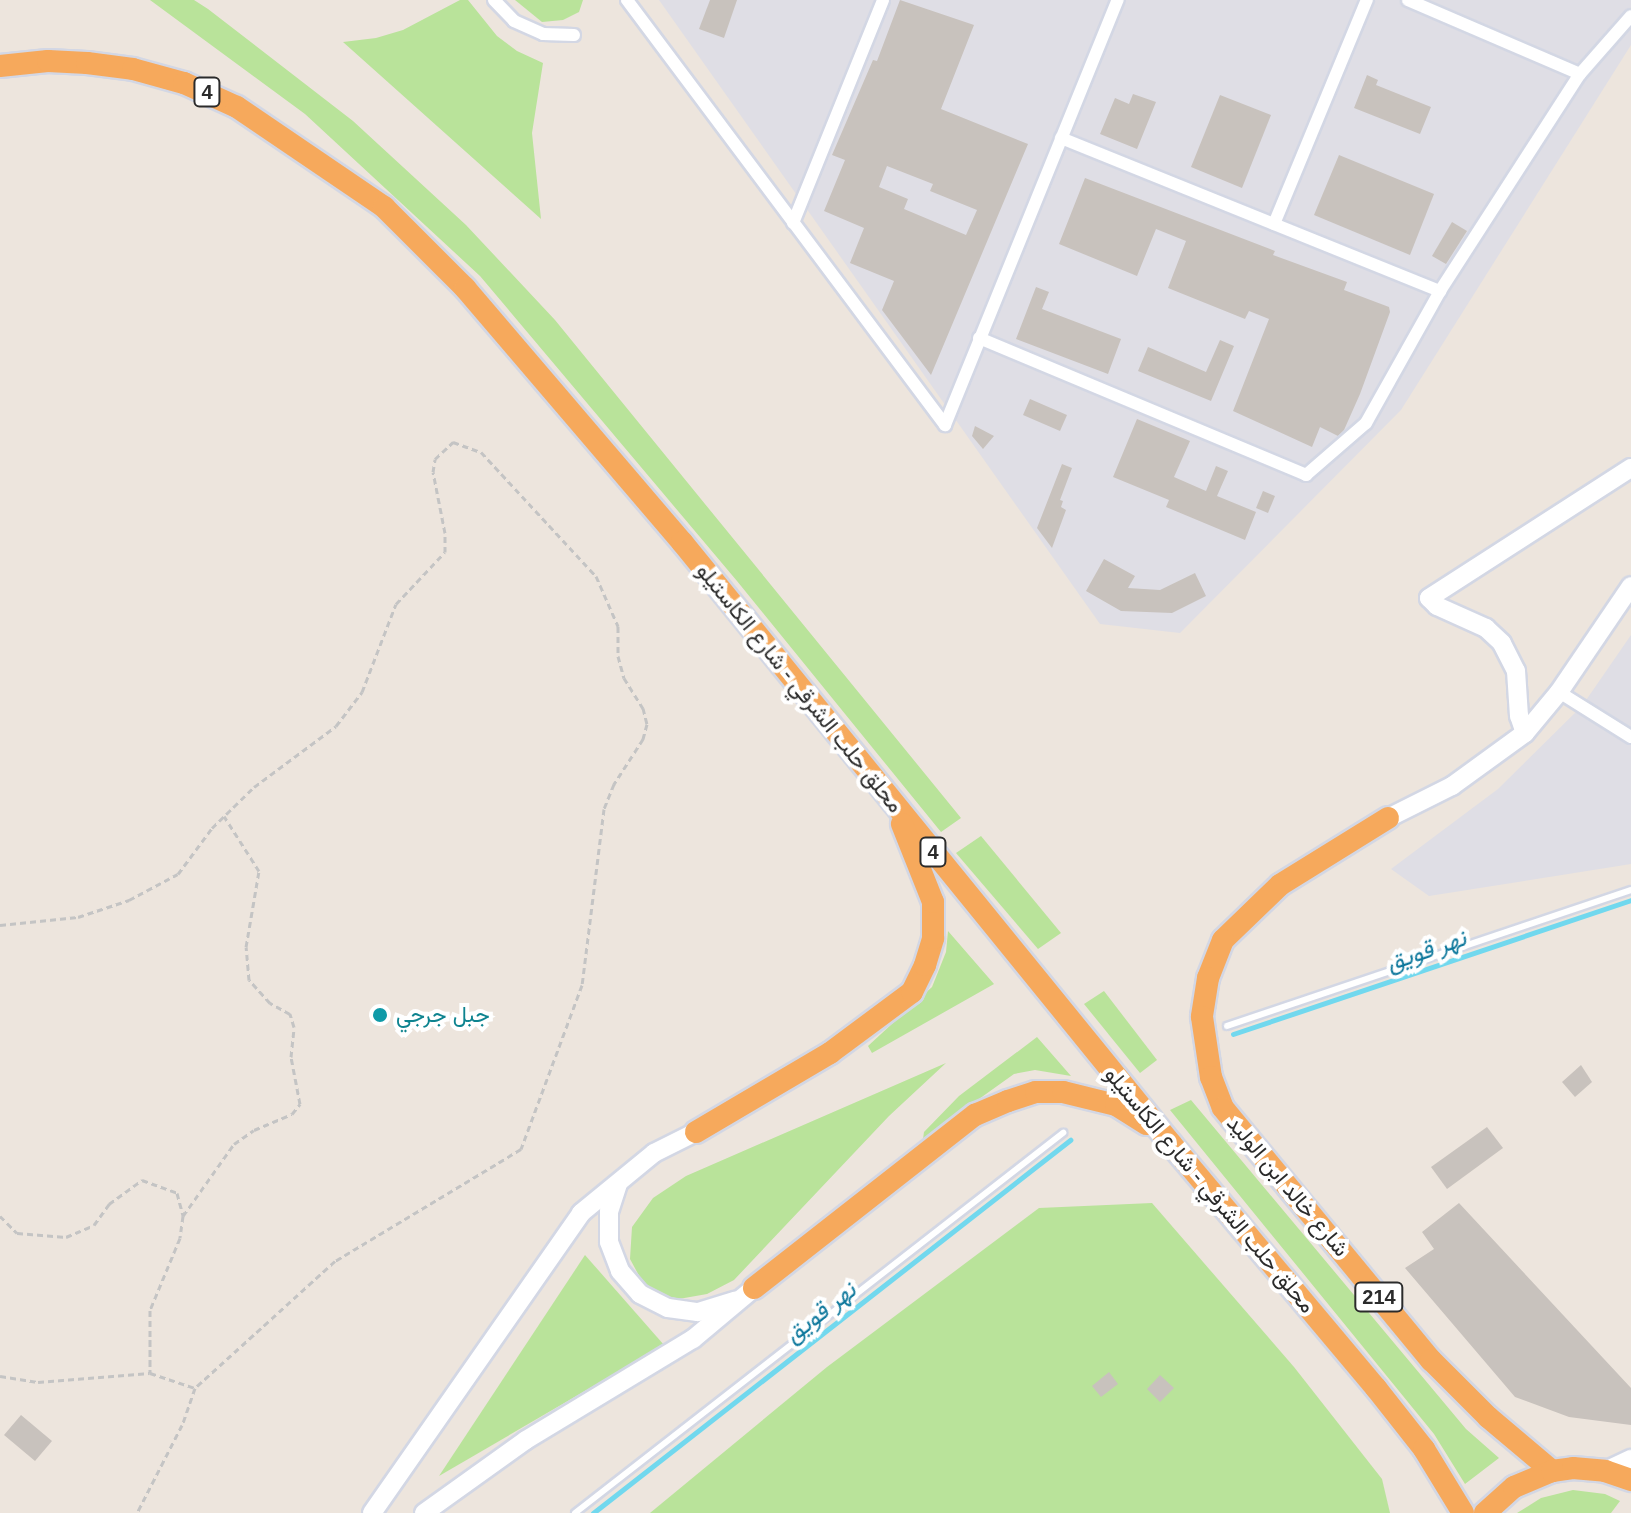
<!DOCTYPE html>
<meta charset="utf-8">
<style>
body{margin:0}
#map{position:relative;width:1631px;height:1513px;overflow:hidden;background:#ede5dd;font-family:Arial,Vazirmatn,sans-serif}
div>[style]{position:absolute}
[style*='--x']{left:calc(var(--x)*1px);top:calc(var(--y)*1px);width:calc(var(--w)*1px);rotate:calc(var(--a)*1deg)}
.industrial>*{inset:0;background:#dfdee5}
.green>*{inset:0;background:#b9e39a}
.stream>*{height:5px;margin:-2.5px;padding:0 2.5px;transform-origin:2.5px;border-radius:2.5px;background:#71d8ee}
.building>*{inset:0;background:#c8c2bd}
.path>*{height:3px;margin-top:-1.5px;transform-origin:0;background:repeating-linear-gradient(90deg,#c4c4c4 0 6px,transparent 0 10px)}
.roads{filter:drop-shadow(2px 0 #d3d7e4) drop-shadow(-2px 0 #d3d7e4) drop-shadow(0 2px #d3d7e4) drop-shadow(0 -2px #d3d7e4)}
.service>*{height:6px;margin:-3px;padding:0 3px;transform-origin:3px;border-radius:3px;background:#fff}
.minor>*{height:12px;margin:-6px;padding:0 6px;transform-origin:6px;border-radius:6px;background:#fff}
.secondary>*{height:18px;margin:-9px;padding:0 9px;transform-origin:9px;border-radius:9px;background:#fff}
.trunk>*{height:22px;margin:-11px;padding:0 11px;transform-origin:11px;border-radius:11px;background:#f6a95c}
.dots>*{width:22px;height:22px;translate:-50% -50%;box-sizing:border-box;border:4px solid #fff;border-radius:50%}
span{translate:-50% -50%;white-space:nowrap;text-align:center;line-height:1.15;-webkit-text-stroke:8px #fff;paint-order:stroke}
.shield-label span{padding:2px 6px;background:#fff;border:2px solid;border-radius:6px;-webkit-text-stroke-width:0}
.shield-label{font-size:20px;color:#2b2b2b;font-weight:700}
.street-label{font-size:22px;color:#2b2b2b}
.culture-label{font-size:22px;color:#0d838f}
.left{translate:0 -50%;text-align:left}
.water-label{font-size:24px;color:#0e789c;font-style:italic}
</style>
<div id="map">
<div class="industrial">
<i style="clip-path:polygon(659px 0,1631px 0,1631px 45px,1401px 410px,1180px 633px,1100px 624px)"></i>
<i style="clip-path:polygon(1631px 635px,1631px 864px,1429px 896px,1391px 869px,1498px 789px,1582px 706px)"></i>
</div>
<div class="green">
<i style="clip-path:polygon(150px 0,194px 0,208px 9px,353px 121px,466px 225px,555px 320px,961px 818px,941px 832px,737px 581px,480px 276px,305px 114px)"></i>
<i style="clip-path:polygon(460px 0,468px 0,497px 36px,517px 51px,543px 63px,532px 133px,541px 219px,343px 42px,376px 38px,403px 30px)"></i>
<i style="clip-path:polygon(515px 0,583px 0,579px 12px,563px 20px,542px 22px)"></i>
<i style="clip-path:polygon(981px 836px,1061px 933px,1038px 949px,956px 853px)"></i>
<i style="clip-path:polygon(948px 931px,994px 984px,872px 1053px,868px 1046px,932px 987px,946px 952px)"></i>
<i style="clip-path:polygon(1104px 991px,1157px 1060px,1140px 1073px,1084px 1004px)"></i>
<i style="clip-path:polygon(1037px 1037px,1071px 1076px,1035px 1070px,1014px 1074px,923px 1139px,924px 1132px,959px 1096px)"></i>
<i style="clip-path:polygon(946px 1063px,889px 1116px,734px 1280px,707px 1294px,673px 1300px,643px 1283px,630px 1259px,632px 1227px,653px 1198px,686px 1176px)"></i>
<i style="clip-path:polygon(1191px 1100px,1466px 1429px,1499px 1458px,1465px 1484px,1434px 1434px,1170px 1110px)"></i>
<i style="clip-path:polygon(1152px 1203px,1294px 1367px,1382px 1479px,1390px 1513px,650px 1513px,827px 1367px,1039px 1208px)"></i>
<i style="clip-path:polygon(585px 1255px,664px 1345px,439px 1476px)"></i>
<i style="clip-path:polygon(1573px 1490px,1605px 1494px,1620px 1501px,1611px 1513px,1517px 1513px,1541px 1498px)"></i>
</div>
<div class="stream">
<i style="--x:1233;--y:1034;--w:420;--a:-18.6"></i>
<i style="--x:593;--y:1513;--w:606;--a:-38.02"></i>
</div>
<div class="building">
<i style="clip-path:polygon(710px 0,737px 0,724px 38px,699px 29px)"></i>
<i style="clip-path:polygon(evenodd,900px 0,974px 25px,941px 109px,1028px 144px,931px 375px,882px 310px,894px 281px,850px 263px,864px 228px,824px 211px,845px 160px,832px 155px,873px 60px,877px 61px,900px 0,887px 166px,933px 184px,930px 191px,977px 210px,966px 235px,904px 209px,908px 199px,879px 187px,887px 166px)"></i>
<i style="clip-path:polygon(1367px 75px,1378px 80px,1376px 85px,1431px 107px,1420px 134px,1354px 108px)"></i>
<i style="clip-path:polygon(1133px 94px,1156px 102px,1137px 149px,1100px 134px,1115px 98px,1129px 104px)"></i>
<i style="clip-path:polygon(1220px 95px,1271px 115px,1242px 188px,1191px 167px)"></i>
<i style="clip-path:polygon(1339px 155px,1434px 194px,1410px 255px,1314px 215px)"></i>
<i style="clip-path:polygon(1085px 178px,1275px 251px,1273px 255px,1347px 282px,1344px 290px,1389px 307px,1390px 312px,1360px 394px,1344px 430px,1338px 436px,1320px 427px,1312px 447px,1233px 411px,1269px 319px,1249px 311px,1245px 319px,1168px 288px,1186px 241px,1156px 229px,1137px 276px,1059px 244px)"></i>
<i style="clip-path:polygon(1452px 222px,1467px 231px,1446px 264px,1432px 256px)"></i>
<i style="clip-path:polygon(1036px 287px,1049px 292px,1042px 309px,1121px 339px,1108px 374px,1016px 339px)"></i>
<i style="clip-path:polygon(1220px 340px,1234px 346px,1211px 401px,1138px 371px,1148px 347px,1206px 372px)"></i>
<i style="clip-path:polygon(1030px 399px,1067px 415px,1060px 431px,1023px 415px)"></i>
<i style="clip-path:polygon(1137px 419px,1190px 441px,1174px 477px,1206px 491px,1216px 466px,1228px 471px,1217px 496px,1256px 512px,1245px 540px,1166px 507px,1169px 500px,1113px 477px)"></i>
<i style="clip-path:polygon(975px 426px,994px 436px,983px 449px,972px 436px)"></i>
<i style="clip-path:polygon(1062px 464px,1072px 468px,1060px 500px,1063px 501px,1061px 507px,1066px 510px,1052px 548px,1037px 528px)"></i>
<i style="clip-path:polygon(1263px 491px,1275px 496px,1268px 513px,1256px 508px)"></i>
<i style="clip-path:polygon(1104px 559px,1135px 576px,1128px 588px,1160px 590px,1195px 573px,1206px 596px,1172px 613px,1121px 611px,1086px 591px)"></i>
<i style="clip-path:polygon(1581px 1065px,1592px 1082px,1575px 1097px,1562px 1082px)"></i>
<i style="clip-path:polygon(1487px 1127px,1503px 1148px,1447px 1189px,1431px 1167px)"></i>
<i style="clip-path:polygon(1459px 1203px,1631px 1388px,1631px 1425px,1569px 1417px,1515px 1397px,1405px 1268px,1434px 1249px,1422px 1232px)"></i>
<i style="clip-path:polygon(1109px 1372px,1118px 1384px,1101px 1397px,1092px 1386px)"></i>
<i style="clip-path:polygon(1160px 1375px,1174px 1388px,1160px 1402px,1147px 1389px)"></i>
<i style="clip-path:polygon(21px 1415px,52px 1441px,35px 1461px,4px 1435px)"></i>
</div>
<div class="path">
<i style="--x:0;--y:925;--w:78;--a:-5.9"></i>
<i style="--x:78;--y:917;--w:54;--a:-18.4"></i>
<i style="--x:129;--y:900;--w:55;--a:-28"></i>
<i style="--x:178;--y:874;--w:57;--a:-53.5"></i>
<i style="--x:212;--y:828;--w:59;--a:-44.3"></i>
<i style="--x:254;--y:787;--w:102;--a:-36.6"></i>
<i style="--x:336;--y:726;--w:43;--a:-52.6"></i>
<i style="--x:362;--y:692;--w:94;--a:-68.9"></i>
<i style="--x:396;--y:604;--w:71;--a:-46.7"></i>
<i style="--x:445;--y:552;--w:19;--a:-90"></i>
<i style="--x:445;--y:533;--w:62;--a:-101.1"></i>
<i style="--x:433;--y:472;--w:13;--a:-81"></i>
<i style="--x:435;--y:459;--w:25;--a:-43"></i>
<i style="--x:453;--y:442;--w:30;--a:20"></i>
<i style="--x:481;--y:452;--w:169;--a:47.2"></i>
<i style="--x:596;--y:576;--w:55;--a:66.3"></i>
<i style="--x:618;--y:626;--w:30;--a:90"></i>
<i style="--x:618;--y:656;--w:23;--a:75"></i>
<i style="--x:624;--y:678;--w:36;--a:58"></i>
<i style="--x:643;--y:708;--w:16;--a:76"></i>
<i style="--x:647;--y:724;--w:16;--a:105"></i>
<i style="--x:643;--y:739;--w:54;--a:122.8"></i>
<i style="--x:614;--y:784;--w:27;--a:112"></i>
<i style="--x:604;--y:809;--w:177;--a:97.1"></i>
<i style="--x:582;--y:985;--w:175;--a:110.4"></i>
<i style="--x:521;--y:1149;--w:217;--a:148.9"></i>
<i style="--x:335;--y:1261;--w:189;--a:137.8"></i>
<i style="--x:195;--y:1388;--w:39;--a:109"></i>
<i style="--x:182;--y:1425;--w:99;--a:117.1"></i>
<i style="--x:0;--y:1216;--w:24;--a:45"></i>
<i style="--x:17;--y:1233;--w:49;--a:4.7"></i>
<i style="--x:66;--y:1237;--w:30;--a:-23"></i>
<i style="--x:94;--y:1225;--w:26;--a:-54"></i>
<i style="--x:109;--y:1204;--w:41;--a:-36"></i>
<i style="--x:142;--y:1180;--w:37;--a:20"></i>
<i style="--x:177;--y:1193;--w:24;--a:75"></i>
<i style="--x:183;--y:1216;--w:22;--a:98"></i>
<i style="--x:180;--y:1238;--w:78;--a:112.6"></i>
<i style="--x:150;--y:1310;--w:63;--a:90"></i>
<i style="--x:183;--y:1216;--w:88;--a:-54.7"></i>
<i style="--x:234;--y:1144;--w:24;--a:-35"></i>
<i style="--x:254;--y:1130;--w:41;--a:-22.8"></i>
<i style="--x:292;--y:1114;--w:13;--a:-51"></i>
<i style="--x:300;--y:1104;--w:48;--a:-100.8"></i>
<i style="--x:291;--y:1057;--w:30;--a:-84"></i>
<i style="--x:294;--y:1027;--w:14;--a:-107"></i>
<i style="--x:290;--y:1014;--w:23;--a:-151"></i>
<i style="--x:270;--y:1003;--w:31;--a:-132"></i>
<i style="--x:249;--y:980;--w:33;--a:-95"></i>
<i style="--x:246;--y:947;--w:77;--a:-80.3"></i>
<i style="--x:259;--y:871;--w:65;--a:-122.5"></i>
<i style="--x:0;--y:1376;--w:38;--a:9"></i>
<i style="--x:38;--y:1382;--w:112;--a:-4.6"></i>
<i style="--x:150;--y:1373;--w:47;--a:18.4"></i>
</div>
<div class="roads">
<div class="service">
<i style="--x:1227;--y:1026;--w:426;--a:-18.6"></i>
<i style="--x:575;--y:1513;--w:619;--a:-37.91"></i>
</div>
<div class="minor">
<i style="--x:494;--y:0;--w:29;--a:46"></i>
<i style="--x:514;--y:21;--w:32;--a:24"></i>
<i style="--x:543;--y:34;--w:31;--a:2"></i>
<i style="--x:627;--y:0;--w:531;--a:53.19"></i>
<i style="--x:1408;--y:0;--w:187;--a:23.3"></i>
<i style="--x:1061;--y:138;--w:409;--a:22"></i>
<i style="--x:793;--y:223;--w:240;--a:-68"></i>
<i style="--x:1274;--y:224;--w:243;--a:-67.5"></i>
<i style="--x:979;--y:338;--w:355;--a:22.7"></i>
<i style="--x:1306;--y:475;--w:79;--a:-40.9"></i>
<i style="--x:1366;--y:423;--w:151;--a:-60.7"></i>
<i style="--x:1440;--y:291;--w:258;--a:-57.2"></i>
<i style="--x:1580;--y:74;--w:77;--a:-48.7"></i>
<i style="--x:945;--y:425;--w:459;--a:-67.9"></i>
<i style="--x:1559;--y:692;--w:85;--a:32"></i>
</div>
<div class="secondary">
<i style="--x:1525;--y:733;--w:18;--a:-109"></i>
<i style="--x:1519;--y:716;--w:45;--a:-93.8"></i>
<i style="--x:1516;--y:671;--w:31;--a:-117"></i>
<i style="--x:1502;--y:643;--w:22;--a:-137"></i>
<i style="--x:1486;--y:628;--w:54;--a:-155.8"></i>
<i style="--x:1437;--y:606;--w:11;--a:-135"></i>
<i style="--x:1429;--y:598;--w:240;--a:-32.8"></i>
<i style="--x:1388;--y:818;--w:72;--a:-26.6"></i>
<i style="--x:1452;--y:786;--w:90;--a:-36"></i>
<i style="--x:1525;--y:733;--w:53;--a:-50.3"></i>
<i style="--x:1559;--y:692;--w:128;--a:-55.8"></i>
<i style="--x:618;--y:1184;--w:28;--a:108"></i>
<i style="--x:609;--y:1211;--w:31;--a:90"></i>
<i style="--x:609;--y:1242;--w:31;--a:69"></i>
<i style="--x:620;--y:1271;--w:30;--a:49"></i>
<i style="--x:640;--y:1294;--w:31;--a:27"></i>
<i style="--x:668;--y:1308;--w:30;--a:8"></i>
<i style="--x:698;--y:1312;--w:39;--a:-17"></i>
<i style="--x:1605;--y:1471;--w:29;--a:-25"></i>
<i style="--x:372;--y:1513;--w:366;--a:-55.1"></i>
<i style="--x:581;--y:1213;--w:94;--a:-39.4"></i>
<i style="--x:654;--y:1153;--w:47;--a:-26.6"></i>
<i style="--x:424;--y:1513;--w:125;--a:-35.6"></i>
<i style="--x:526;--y:1440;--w:195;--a:-31.2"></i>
<i style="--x:693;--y:1339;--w:80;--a:-39.9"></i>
</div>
<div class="trunk">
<i style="--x:0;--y:66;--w:48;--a:-5.9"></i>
<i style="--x:48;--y:61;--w:39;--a:3"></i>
<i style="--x:87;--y:63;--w:46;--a:7.4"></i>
<i style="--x:133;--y:69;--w:53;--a:15.4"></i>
<i style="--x:184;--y:83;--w:58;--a:24.4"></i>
<i style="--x:237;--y:107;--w:178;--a:34.2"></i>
<i style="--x:384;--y:207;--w:115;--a:45"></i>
<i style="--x:465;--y:288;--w:334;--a:49.5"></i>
<i style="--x:682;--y:542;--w:777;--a:50.9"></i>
<i style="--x:1172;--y:1145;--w:317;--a:50"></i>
<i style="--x:1376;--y:1388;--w:78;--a:51.8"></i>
<i style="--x:1424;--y:1449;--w:75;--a:58.6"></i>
<i style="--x:1388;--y:818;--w:127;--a:148.2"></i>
<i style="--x:1280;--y:885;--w:79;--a:136"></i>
<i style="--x:1223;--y:940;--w:41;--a:111.5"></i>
<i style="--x:1208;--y:978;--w:39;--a:99"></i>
<i style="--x:1202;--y:1017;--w:61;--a:81.5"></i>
<i style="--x:1211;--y:1077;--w:33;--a:69"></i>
<i style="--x:1223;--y:1108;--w:327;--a:50.5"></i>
<i style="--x:1431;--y:1360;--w:81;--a:45"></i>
<i style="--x:1488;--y:1417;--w:84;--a:40.2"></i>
<i style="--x:696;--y:1132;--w:156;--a:-30.5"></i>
<i style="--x:830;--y:1053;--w:102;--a:-36.6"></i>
<i style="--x:912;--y:992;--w:30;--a:-64"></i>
<i style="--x:925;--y:965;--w:28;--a:-73"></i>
<i style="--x:933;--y:938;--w:36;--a:-90"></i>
<i style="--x:933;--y:902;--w:84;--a:-111.7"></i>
<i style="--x:754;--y:1288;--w:281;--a:-38.1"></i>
<i style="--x:975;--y:1115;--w:36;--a:-23"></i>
<i style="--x:1008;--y:1101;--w:29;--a:-18"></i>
<i style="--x:1036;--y:1092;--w:27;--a:0"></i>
<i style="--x:1063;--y:1092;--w:55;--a:13.8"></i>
<i style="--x:1116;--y:1105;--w:36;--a:32"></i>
<i style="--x:1485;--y:1513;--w:39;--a:-42"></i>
<i style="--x:1514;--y:1487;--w:41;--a:-22.8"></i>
<i style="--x:1552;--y:1471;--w:21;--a:-8"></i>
<i style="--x:1573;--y:1468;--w:32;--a:5"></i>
<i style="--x:1605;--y:1471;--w:28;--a:19"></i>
</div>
</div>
<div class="dots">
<i style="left:380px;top:1015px;background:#0f9aa8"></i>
</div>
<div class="shield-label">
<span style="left:207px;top:92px">4</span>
<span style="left:933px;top:852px">4</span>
<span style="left:1379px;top:1297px">214</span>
</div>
<div class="street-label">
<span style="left:800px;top:688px;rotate:51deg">محلق حلب الشرقي - شارع الكاستيلو</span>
<span style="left:1288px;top:1186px;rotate:50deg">شارع خالد ابن الوليد</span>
<span style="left:1210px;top:1190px;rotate:50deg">محلق حلب الشرقي - شارع الكاستيلو</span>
</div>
<div class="culture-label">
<span class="left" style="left:396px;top:1015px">جبل جرجي</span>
</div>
<div class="water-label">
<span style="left:1426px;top:950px;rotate:-19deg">نهر قويق</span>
<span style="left:820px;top:1312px;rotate:-38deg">نهر قويق</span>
</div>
</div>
